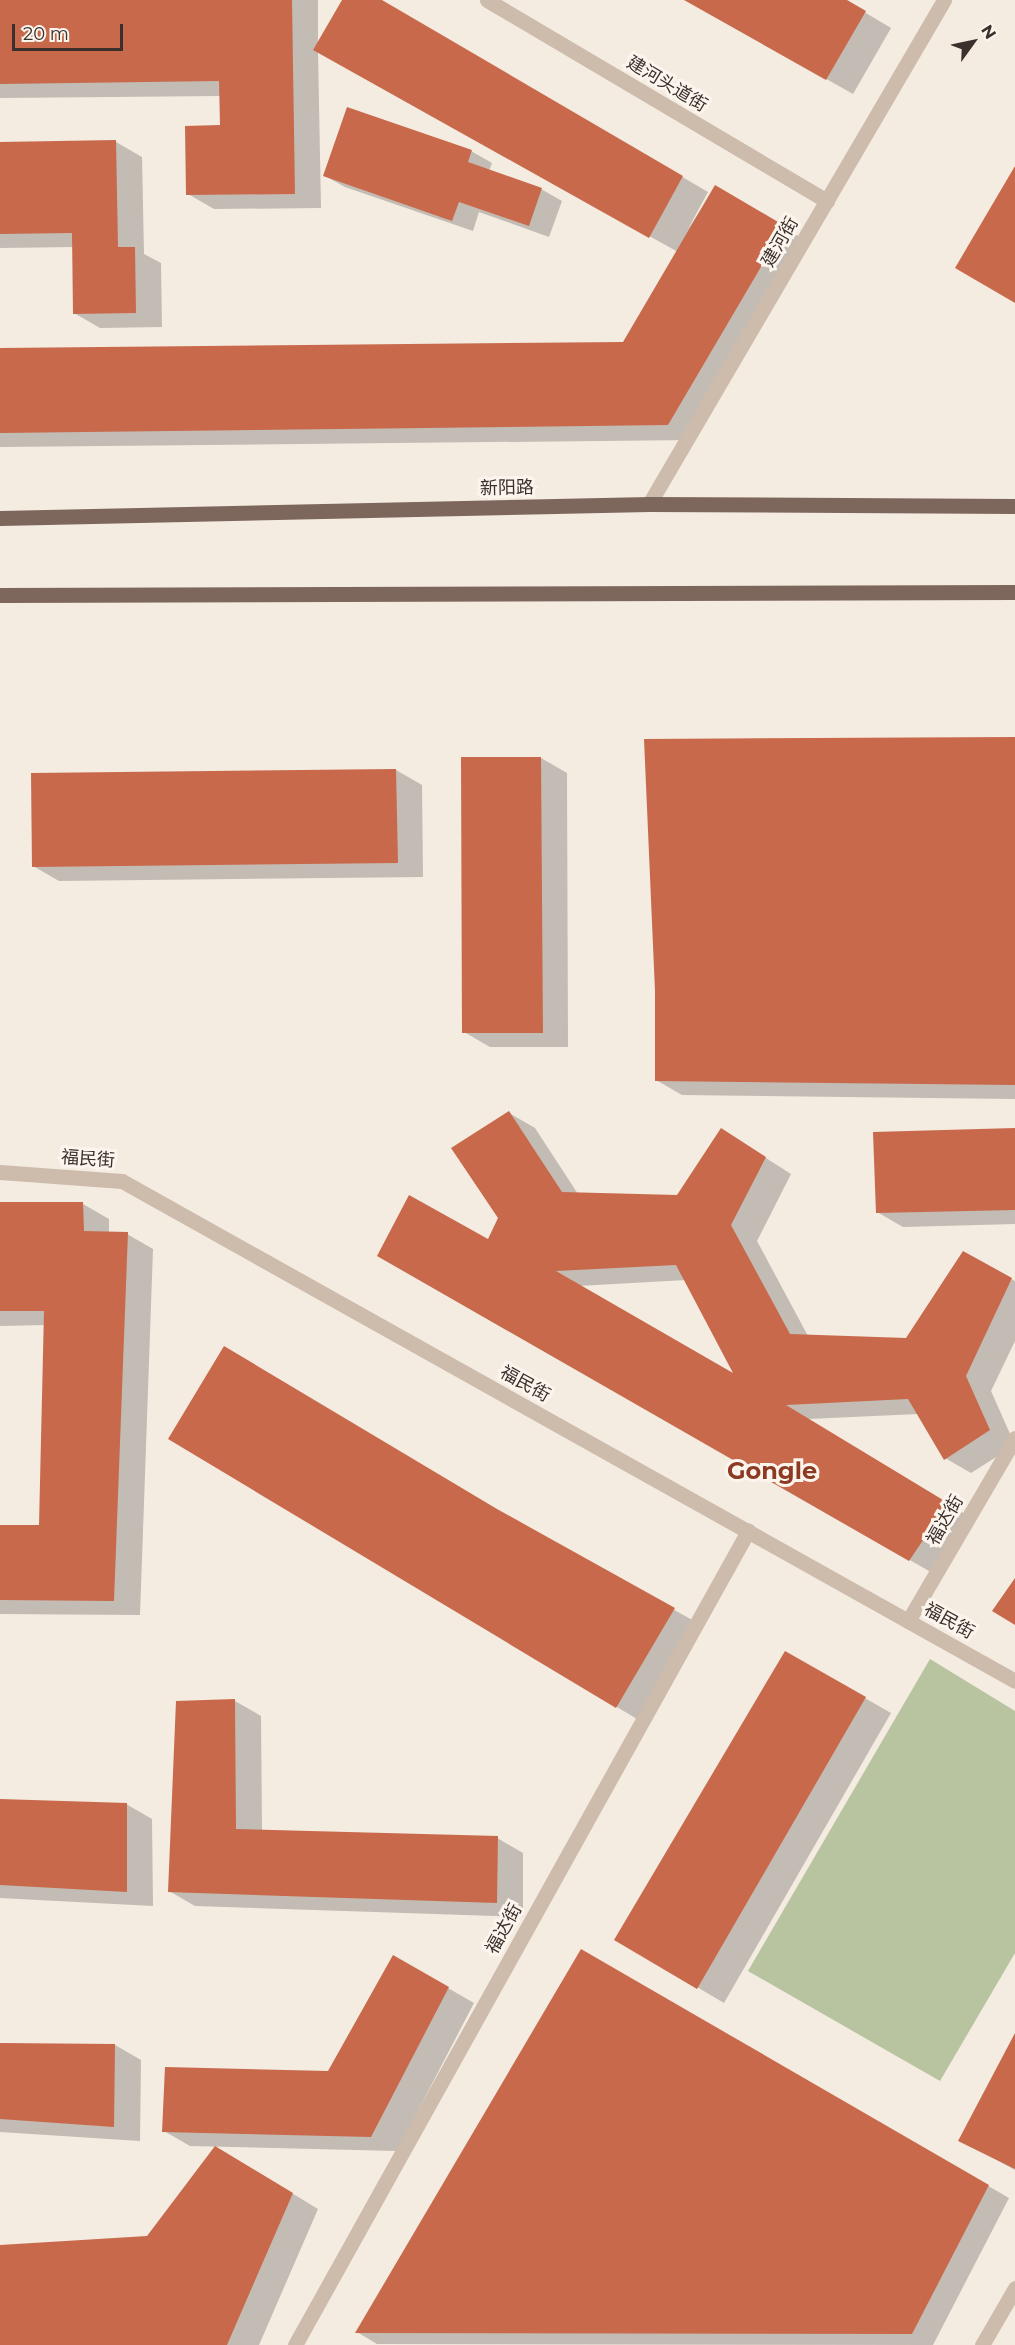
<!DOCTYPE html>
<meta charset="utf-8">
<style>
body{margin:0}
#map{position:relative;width:1015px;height:2345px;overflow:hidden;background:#f4ebe1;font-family:Montserrat,"Noto Sans SC",sans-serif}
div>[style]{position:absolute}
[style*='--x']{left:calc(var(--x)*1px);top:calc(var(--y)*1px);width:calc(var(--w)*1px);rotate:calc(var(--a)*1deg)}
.green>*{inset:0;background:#b8c4a0}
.shadow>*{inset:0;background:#0003}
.building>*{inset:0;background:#c8694b}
.minor>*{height:15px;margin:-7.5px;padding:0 7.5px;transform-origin:7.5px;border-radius:7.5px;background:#cdbbac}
.major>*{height:15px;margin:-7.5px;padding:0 7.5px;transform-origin:7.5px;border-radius:7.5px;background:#7d675c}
span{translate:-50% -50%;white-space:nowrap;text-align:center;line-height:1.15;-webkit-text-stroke:6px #fbf5ee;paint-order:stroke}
.street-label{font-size:18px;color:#3b302b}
.district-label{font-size:24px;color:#8c3b22;font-weight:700}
.north{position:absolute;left:943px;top:12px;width:60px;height:60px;-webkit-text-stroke:4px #fbf5ee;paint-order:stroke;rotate:57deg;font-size:16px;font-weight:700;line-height:24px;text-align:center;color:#3b302b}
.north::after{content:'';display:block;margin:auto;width:21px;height:27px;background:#3b302b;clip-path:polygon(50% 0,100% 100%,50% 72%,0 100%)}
.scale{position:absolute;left:12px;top:24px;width:111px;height:27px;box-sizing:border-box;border:3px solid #3b302b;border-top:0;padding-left:8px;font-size:18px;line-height:21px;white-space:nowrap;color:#3b302b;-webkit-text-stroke:4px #fbf5ee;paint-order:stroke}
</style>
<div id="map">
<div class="green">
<i style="clip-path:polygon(930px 1659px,1015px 1711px,1015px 1953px,940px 2081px,748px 1971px)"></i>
</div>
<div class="shadow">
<i style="clip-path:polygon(0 0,318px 0,318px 44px,344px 0,379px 0,708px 192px,688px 229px,716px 187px,810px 243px,694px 440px,0 447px,0 350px,624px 343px,678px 252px,318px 52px,321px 208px,214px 209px,188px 194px,221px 127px,221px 96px,0 98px)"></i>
<i style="clip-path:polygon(686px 0,844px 0,891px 28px,853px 94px)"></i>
<i style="clip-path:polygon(116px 142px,142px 157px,144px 254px,161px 263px,162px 327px,100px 328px,74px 313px,74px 247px,0 248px,0 143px)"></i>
<i style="clip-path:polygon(471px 151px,492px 163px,489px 171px,541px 189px,562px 201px,549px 237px,479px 212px,473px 231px,345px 187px,325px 176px)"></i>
<i style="clip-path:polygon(1015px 738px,1015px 1099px,682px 1095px,656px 1080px)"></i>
<i style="clip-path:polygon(541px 758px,567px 773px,568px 1047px,490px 1047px,464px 1032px)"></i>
<i style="clip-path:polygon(396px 770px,422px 785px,423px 877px,59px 881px,33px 866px,32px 774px)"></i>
<i style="clip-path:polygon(evenodd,509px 1113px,535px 1128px,578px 1194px,678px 1196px,722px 1130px,791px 1174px,757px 1241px,808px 1336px,907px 1339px,964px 1253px,1015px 1281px,1015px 1341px,991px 1391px,1015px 1445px,971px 1473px,945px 1458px,918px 1414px,808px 1419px,973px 1519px,936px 1575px,379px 1256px,489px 1241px,500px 1218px,509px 1113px,686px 1280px,736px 1377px,578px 1286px,686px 1280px)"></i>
<i style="clip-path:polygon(1015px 1130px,1015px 1224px,903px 1227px,877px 1212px)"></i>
<i style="clip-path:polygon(0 1203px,83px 1204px,109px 1219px,109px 1233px,127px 1234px,153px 1249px,140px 1615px,0 1614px,0 1527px,41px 1526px,45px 1325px,0 1326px)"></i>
<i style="clip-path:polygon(507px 1516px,694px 1621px,637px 1719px,617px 1707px)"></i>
<i style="clip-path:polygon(786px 1653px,891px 1713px,724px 2003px,616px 1939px)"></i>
<i style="clip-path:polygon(235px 1701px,261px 1716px,262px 1831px,497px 1838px,523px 1853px,523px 1917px,195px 1906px,169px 1891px)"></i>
<i style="clip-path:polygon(0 1801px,126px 1804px,152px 1819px,153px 1906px,0 1898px)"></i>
<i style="clip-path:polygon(582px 1951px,1009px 2198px,933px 2345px,377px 2344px,357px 2332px)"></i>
<i style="clip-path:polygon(394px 1957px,474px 2003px,397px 2151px,190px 2146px,164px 2131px,329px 2073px)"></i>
<i style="clip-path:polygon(1015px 2036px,1015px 2170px,960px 2140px)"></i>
<i style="clip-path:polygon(0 2044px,115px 2045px,141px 2060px,140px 2141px,0 2132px)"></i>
<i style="clip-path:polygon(242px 2163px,318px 2209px,259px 2345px,0 2345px,0 2247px,147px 2237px)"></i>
</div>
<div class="building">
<i style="clip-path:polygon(0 0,292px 0,295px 194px,186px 195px,185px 126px,220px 125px,219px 81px,0 84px)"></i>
<i style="clip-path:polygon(342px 0,382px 0,683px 176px,649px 238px,313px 50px)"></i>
<i style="clip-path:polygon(684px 0,847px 0,866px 11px,826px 80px)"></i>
<i style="clip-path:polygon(347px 107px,472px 150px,468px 162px,542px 188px,529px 226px,459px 202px,452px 221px,323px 176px)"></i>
<i style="clip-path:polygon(116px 140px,118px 247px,135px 247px,136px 313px,73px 314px,72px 233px,0 234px,0 142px)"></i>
<i style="clip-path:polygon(1015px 166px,1015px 303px,955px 268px)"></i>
<i style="clip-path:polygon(715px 185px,785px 226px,668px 425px,0 433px,0 348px,623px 342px)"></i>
<i style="clip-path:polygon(1015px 737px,1015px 1085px,655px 1081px,655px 991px,644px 739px)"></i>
<i style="clip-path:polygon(461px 757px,541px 757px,543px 1033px,462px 1033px)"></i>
<i style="clip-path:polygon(396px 769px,398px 863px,32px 867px,31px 773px)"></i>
<i style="clip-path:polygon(evenodd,509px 1111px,562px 1192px,677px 1195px,721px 1128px,766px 1157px,731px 1225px,790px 1334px,906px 1338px,963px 1251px,1012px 1278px,966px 1376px,990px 1430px,944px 1460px,908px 1399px,786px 1405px,948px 1503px,909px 1561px,377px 1256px,409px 1195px,488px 1239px,498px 1218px,451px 1148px,509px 1111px,676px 1265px,733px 1373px,556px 1271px,676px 1265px)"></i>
<i style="clip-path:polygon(1015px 1128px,1015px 1210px,876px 1213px,873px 1132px)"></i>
<i style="clip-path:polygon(0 1202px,83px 1202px,84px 1231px,128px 1232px,114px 1601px,0 1600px,0 1525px,39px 1525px,44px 1311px,0 1311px)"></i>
<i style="clip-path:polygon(224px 1346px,497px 1509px,675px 1608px,616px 1708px,168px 1439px)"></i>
<i style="clip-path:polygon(1015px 1578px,1015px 1625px,992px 1611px)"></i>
<i style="clip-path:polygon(785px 1651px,866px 1697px,697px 1989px,614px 1940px)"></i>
<i style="clip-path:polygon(235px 1699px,236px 1829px,498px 1836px,497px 1903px,168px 1892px,176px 1701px)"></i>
<i style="clip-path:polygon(0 1799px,127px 1803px,127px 1892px,0 1885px)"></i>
<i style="clip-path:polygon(581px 1949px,989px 2185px,912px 2334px,355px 2333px)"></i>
<i style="clip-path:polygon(393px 1955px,449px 1987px,371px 2137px,162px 2132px,165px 2067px,328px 2071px)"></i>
<i style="clip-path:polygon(1015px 2033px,1015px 2169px,958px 2141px)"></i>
<i style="clip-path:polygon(0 2043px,115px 2044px,114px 2127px,0 2119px)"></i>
<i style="clip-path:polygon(215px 2146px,293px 2193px,227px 2345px,0 2345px,0 2245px,147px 2236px)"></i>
</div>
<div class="minor">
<i style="--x:487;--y:0;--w:395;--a:30.6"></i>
<i style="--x:649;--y:504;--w:584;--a:-59.66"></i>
<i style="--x:0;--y:1172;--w:122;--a:4.2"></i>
<i style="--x:122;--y:1181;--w:1023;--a:29.24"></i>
<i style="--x:908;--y:1621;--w:212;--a:-59.7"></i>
<i style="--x:295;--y:2345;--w:932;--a:-60.9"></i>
<i style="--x:982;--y:2345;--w:66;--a:-59.9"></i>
</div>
<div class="major">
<i style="--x:0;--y:518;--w:649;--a:-1.24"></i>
<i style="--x:649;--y:504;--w:366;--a:0.3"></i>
<i style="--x:0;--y:595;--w:1015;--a:-0.17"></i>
</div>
<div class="street-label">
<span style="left:667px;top:84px;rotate:31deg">建河头道街</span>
<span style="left:780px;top:242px;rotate:-60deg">建河街</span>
<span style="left:507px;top:488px;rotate:-1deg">新阳路</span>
<span style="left:88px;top:1159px;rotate:4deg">福民街</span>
<span style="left:525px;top:1384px;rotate:29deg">福民街</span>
<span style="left:945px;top:1520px;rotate:-60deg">福达街</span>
<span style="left:949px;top:1621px;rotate:29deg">福民街</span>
<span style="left:504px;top:1929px;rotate:-61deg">福达街</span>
</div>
<div class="district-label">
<span style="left:772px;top:1471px">Gongle</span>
</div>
<div class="north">N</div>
<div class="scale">20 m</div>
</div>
